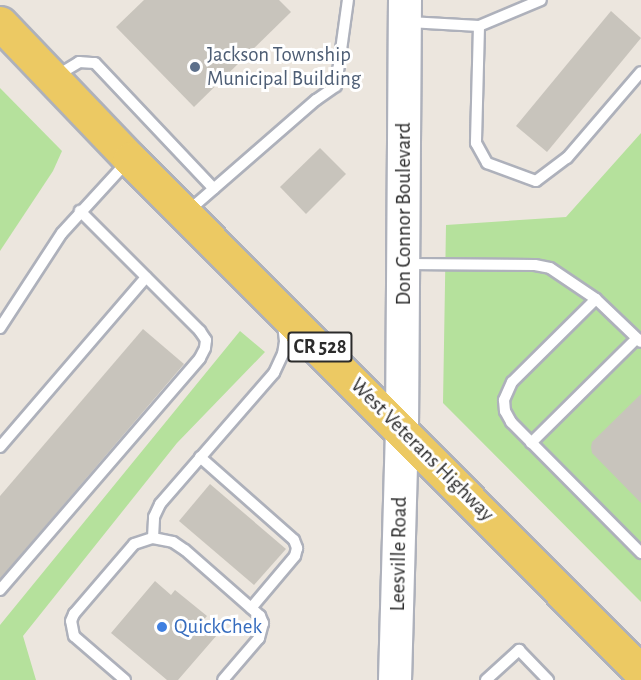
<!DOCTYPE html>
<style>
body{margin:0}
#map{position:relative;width:641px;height:680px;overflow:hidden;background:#ece6de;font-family:"Alegreya Sans",sans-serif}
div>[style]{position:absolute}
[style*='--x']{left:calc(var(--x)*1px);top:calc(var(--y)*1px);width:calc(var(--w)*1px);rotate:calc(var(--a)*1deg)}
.green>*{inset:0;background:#b5e19c}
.building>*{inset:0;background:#c8c4bc}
.roads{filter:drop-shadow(2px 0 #aeb1bb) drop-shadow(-2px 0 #aeb1bb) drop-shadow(0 2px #aeb1bb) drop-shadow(0 -2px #aeb1bb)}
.lane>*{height:10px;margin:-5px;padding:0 5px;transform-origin:5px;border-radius:5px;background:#fff}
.secondary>*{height:32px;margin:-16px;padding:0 16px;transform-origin:16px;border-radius:16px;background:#fff}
.primary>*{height:33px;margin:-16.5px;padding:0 16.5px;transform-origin:16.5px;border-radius:16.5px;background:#ecc963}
.dots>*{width:16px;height:16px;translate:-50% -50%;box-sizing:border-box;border:3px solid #fff;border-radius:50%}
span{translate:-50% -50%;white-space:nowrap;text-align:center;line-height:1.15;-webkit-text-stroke:6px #fff;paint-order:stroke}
.shield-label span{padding:2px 4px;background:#fff;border:2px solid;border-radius:4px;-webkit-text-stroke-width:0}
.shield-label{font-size:20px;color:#2b2b2b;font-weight:700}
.service-label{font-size:21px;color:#4e5e75}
.left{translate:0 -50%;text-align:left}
.street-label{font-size:21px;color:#2b2b2b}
.shop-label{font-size:21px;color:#366cbe}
</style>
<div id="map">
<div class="green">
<i style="clip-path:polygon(0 88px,62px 151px,53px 171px,0 251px)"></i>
<i style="clip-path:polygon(641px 133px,641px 602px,443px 403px,446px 225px,566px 217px)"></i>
<i style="clip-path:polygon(240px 331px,265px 352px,177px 443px,23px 636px,36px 680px,0 680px,0 625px)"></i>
</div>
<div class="building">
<i style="clip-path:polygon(144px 0,279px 0,291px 12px,194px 107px,116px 27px)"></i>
<i style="clip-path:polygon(611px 11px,641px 38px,547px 152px,516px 126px)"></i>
<i style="clip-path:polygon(320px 148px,346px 174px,306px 214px,280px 187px)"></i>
<i style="clip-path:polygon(143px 329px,184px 364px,0 579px,0 496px)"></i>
<i style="clip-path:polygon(641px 394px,641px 503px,592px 453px,591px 447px,592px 442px)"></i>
<i style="clip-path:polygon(210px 484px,286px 549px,254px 585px,179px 521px)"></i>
<i style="clip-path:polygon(155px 581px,171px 595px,175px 590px,207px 616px,202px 622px,217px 635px,178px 680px,167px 680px,111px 633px)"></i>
</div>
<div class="roads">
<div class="lane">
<i style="--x:409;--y:22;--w:70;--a:3.3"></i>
<i style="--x:479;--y:26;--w:117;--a:91.5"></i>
<i style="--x:476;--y:143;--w:23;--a:61"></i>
<i style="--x:487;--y:163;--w:52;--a:20.2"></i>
<i style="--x:536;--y:181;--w:39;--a:-37"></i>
<i style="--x:567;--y:158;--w:113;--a:-49.3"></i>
<i style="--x:479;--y:26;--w:67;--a:-22.8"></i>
<i style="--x:56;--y:76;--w:27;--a:-31"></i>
<i style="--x:79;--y:62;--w:16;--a:4"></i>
<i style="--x:95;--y:63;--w:173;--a:46.6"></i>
<i style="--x:187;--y:212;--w:171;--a:-41"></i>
<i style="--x:316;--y:100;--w:24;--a:-35"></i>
<i style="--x:336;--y:86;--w:87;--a:-82.1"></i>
<i style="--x:407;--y:264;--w:128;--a:0.4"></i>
<i style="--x:535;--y:265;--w:15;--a:11"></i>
<i style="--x:550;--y:268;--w:55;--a:34"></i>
<i style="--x:596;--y:299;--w:62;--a:43.7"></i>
<i style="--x:596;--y:299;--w:118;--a:135.3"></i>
<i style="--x:512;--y:382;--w:20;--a:114"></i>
<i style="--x:504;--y:400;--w:11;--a:85"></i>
<i style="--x:505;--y:411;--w:13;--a:61"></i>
<i style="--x:511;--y:422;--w:185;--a:45.2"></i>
<i style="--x:0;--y:328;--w:113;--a:-56.9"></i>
<i style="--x:62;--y:233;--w:98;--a:-47.5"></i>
<i style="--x:531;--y:443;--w:149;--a:-44.7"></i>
<i style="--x:0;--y:447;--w:224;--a:-49.3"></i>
<i style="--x:200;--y:457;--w:125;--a:41.4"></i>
<i style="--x:294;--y:540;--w:9;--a:69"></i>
<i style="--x:297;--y:548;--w:8;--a:104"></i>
<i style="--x:295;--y:556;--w:68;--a:130.2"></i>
<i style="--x:153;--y:538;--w:21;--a:-87"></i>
<i style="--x:154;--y:517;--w:14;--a:-65"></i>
<i style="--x:160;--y:504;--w:174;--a:-49"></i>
<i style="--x:274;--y:373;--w:21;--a:-65"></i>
<i style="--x:283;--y:354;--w:13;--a:-81"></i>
<i style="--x:285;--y:341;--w:16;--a:-97"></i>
<i style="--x:0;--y:590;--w:306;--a:-49.2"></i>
<i style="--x:200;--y:358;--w:11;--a:-63"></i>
<i style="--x:205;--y:348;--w:8;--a:-83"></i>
<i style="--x:206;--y:340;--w:11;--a:-124"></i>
<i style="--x:200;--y:331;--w:170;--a:-135"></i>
<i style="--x:125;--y:680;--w:67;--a:-139.2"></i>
<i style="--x:74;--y:636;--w:15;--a:-101"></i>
<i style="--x:71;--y:621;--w:8;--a:-67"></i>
<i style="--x:74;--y:614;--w:92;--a:-49.4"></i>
<i style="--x:134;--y:544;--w:20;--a:-18"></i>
<i style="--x:153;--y:538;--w:20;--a:11"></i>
<i style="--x:173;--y:542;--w:14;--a:34"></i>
<i style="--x:185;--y:550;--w:100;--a:41.3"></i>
<i style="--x:260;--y:616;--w:8;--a:67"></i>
<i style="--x:263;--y:623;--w:16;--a:105"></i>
<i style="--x:259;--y:638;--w:55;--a:130.6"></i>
<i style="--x:486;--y:680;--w:45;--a:-42.3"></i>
<i style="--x:519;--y:650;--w:42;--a:46"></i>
</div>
<div class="secondary">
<i style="--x:395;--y:680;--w:251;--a:-88.4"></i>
<i style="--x:402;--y:429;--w:429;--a:-89.6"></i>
</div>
<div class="primary">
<i style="--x:0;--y:23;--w:188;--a:46.3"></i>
<i style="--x:130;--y:159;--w:724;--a:45.11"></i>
</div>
</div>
<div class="dots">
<i style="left:195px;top:67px;background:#5c6f8a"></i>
<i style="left:162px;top:627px;background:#3f7fe0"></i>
</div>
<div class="shield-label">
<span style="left:320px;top:347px">CR 528</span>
</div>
<div class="service-label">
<span class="left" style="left:207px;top:67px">Jackson Township<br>Municipal Building</span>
</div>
<div class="street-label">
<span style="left:404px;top:214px;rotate:-90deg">Don Connor Boulevard</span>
<span style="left:422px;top:450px;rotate:45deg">West Veterans Highway</span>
<span style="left:399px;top:554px;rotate:-89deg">Leesville Road</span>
</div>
<div class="shop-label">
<span class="left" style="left:174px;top:627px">QuickChek</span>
</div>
</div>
